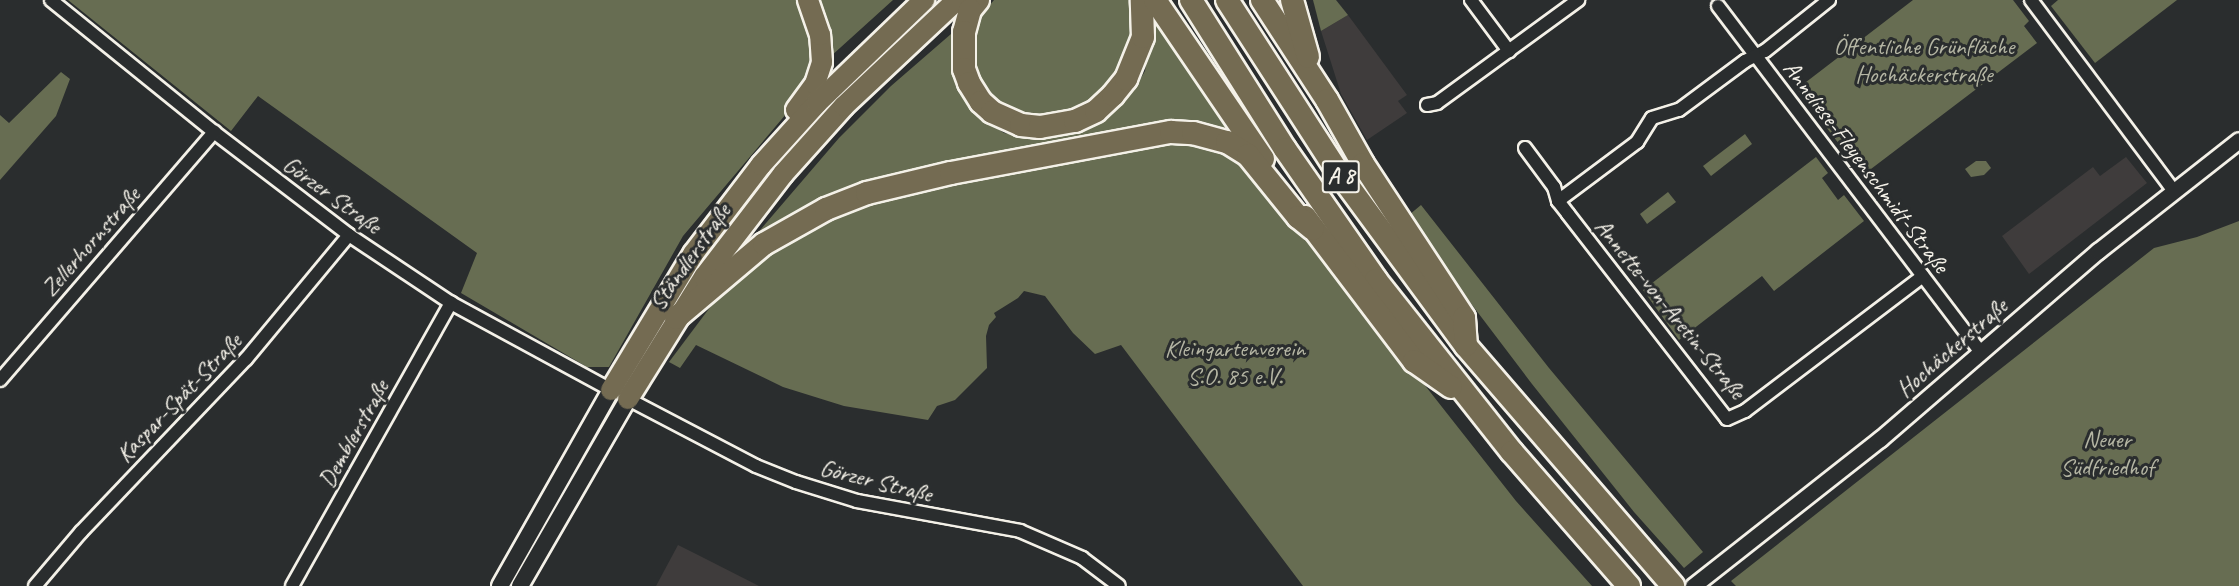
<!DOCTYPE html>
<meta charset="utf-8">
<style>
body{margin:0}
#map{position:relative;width:2239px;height:586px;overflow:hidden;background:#2a2d2e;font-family:Caveat,sans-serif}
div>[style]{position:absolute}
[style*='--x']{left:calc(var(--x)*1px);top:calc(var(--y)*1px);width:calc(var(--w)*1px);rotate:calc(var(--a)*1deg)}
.built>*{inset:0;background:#3f3c3c}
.green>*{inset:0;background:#676d52}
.roads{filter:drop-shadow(2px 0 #f4f1e8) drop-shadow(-2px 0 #f4f1e8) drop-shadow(0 2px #f4f1e8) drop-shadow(0 -2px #f4f1e8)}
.minor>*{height:12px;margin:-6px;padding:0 6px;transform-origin:6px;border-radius:6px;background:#2a2d2e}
.tertiary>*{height:15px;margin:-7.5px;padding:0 7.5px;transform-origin:7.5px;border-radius:7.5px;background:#2a2d2e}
.secondary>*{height:16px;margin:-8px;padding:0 8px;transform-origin:8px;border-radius:8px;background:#2a2d2e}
.trunk>*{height:20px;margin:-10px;padding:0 10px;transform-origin:10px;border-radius:10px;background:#746b52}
.motorway>*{height:22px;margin:-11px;padding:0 11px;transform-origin:11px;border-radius:11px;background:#746b52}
span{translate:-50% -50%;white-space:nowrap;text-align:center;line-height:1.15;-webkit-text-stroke:6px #2a2d2e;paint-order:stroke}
.shield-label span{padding:2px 4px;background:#2a2d2e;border:2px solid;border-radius:4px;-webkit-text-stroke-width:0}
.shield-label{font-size:22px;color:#f4f1e8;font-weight:700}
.park-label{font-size:24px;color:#b5b6a4}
.street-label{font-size:24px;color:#f4f1e8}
</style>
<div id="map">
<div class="built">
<i style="clip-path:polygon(1348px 15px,1407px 95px,1398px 101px,1407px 113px,1367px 140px,1341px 94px,1321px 31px)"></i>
<i style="clip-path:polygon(2126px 157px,2147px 183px,2029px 274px,2002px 236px,2093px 167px,2100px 176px)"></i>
<i style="clip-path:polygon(678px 545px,698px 555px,759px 586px,656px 586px)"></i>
</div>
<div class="green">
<i style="clip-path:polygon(68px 0,801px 0,810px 20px,814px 54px,803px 94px,683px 236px,609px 367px,587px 367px,461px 293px,477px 253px,325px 144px,258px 96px,231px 131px)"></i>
<i style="clip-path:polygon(819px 0,893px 0,830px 57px,829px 25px)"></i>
<i style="clip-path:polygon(994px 0,1135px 0,1135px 29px,1119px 73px,1086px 107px,1059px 117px,1027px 117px,988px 98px,973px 70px,971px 50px,978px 19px)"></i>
<i style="clip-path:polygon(1313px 0,1336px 0,1348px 15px,1321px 31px)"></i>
<i style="clip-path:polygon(1913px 0,2013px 0,2029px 21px,2024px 26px,2037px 43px,1867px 172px,1853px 154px,1849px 157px,1797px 89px)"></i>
<i style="clip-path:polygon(2058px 0,2177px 0,2095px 63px,2051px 6px)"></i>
<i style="clip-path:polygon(1152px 15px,1229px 130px,1227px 133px,823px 201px,755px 236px,839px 138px,891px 86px,951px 34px,956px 74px,965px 99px,980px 117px,1004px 133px,1029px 138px,1054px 137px,1068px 135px,1099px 121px,1137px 85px,1145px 71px)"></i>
<i style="clip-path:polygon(61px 72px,70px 79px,56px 116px,0 180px,0 115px,9px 123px)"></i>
<i style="clip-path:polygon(1745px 134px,1752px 144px,1711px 176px,1703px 166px)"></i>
<i style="clip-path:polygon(1197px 140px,1247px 163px,1305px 233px,1516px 501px,1592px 586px,1303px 586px,1121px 345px,1095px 354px,1073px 333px,1045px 296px,1024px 291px,1018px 298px,994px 313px,996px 317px,989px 325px,986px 336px,987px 368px,955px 400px,937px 406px,928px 420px,844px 406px,783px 387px,696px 345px,680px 368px,669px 362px,714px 302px,793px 234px,870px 200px,1134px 145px)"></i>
<i style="clip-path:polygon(1816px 157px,1828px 173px,1822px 178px,1838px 200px,1844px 195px,1864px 221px,1774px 291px,1762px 276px,1679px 340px,1643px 290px)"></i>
<i style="clip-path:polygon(1976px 161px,1986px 161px,1991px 168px,1984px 175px,1971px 177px,1965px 169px)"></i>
<i style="clip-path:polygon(1668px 192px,1676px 202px,1647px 224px,1640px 214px)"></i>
<i style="clip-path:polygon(1421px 205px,1549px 368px,1703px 552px,1684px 568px,1634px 512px,1532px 384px,1460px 289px,1409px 215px)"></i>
<i style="clip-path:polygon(2239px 221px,2239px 586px,1736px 586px,1731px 581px,2154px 248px,2197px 237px)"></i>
</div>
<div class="roads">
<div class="minor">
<i style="--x:51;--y:0;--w:210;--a:39"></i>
<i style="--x:214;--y:132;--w:170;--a:37.3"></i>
<i style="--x:349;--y:235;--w:123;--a:33.7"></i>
<i style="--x:451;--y:303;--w:182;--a:28.5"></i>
<i style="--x:1471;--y:0;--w:64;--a:53.3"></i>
<i style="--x:2031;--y:0;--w:237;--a:53.2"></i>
<i style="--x:1718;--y:6;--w:435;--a:52.8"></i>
<i style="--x:1427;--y:105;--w:10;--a:-11"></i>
<i style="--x:1437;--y:103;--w:175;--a:-36.1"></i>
<i style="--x:1525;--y:148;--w:49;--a:53.4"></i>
<i style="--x:1554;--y:187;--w:15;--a:74"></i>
<i style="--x:1558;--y:201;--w:16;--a:52"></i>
<i style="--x:1568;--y:214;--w:259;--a:52.2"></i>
<i style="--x:1727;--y:419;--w:20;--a:-24"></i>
<i style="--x:1745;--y:411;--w:223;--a:-37.2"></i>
<i style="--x:1558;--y:201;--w:99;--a:-36.8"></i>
<i style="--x:1637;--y:142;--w:28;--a:-58"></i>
<i style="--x:1652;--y:118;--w:28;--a:-17"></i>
<i style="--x:1679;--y:110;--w:82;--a:-36.6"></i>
<i style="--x:1745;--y:61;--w:22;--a:-27"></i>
<i style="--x:1765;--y:51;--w:82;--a:-38.6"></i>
<i style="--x:0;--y:380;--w:328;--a:-49.2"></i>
<i style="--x:628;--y:399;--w:144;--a:27.6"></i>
<i style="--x:756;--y:466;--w:43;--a:21.8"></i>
<i style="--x:796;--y:482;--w:64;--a:17.3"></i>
<i style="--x:857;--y:501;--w:166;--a:10.4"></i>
<i style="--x:1020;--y:531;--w:68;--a:23.5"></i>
<i style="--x:1082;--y:558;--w:46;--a:37.1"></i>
<i style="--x:35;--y:586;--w:71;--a:-49.6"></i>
<i style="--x:81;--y:532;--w:239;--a:-46.4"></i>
<i style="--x:246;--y:359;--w:161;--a:-50.3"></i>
<i style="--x:292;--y:586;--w:325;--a:-60.7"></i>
</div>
<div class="tertiary">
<i style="--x:1693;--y:586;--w:238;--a:-38.2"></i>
<i style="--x:1880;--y:439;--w:288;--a:-40.8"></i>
<i style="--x:2098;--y:251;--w:179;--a:-38.2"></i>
</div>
<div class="secondary">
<i style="--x:500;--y:586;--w:225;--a:-60.5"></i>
<i style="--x:520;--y:586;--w:216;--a:-60"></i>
</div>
<div class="trunk">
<i style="--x:796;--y:110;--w:32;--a:-54"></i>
<i style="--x:815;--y:84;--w:23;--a:-72"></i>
<i style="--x:822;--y:62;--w:27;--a:-94"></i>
<i style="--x:820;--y:35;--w:37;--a:-109"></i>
<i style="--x:611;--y:390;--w:159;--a:-58.9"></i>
<i style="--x:693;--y:254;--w:112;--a:-52.6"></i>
<i style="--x:761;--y:165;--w:84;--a:-47.9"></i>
<i style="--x:817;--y:103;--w:149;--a:-43.9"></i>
<i style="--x:628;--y:399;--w:144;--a:-58.1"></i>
<i style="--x:704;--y:277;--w:130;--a:-52.5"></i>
<i style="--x:783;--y:174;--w:91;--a:-48.1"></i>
<i style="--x:844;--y:106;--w:155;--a:-43.2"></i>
</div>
<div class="motorway">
<i style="--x:978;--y:0;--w:13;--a:129"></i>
<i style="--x:970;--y:10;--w:23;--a:105"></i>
<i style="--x:964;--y:32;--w:37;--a:90"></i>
<i style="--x:964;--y:69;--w:15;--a:70"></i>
<i style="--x:969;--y:83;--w:22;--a:58"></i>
<i style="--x:981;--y:102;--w:15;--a:42"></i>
<i style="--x:992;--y:112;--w:32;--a:24"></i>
<i style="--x:1021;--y:125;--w:19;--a:6"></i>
<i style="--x:1040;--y:127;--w:36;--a:-10"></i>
<i style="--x:1075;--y:121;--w:23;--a:-25"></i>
<i style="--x:1096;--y:111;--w:23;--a:-43"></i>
<i style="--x:1113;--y:95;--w:21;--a:-51"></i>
<i style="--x:1126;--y:79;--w:45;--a:-68"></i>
<i style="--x:1143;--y:37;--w:37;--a:-92"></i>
<i style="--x:1155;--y:0;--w:192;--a:55.8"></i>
<i style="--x:1191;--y:0;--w:176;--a:57.8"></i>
<i style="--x:1285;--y:149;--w:160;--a:55.2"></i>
<i style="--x:1376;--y:280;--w:219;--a:51.7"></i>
<i style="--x:1512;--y:452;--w:178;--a:48.9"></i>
<i style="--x:1227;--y:0;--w:205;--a:57.2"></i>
<i style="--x:1338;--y:172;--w:216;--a:53.7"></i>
<i style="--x:1466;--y:346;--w:317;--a:49.2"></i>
<i style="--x:1262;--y:0;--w:119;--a:57"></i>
<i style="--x:1327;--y:100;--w:73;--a:60.6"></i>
<i style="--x:1363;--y:164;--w:184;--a:56.7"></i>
<i style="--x:1464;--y:318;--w:27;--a:86"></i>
<i style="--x:1292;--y:0;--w:59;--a:74.3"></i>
<i style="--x:1305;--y:217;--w:181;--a:52.9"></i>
<i style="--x:1414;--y:361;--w:45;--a:35.1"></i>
<i style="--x:676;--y:318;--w:115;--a:-40.1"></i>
<i style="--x:764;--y:244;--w:71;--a:-29.4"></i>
<i style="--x:826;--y:209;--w:44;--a:-21.3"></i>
<i style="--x:867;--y:193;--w:86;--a:-13.4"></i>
<i style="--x:951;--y:173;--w:224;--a:-10.6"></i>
<i style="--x:1171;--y:132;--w:22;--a:3"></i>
<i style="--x:1193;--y:133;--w:35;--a:15"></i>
<i style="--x:1227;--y:142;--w:25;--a:32"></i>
<i style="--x:1248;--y:155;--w:80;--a:51.1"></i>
<i style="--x:1298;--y:217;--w:19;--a:39"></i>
</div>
</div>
<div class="shield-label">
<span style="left:1341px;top:177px">A 8</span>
</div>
<div class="park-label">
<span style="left:1924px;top:61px">Öffentliche Grünfläche<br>Hochäckerstraße</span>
<span style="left:1235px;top:363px">Kleingartenverein<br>S.O. 85 e.V.</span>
<span style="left:2107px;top:454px">Neuer<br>Südfriedhof</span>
</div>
<div class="street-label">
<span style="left:1866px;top:167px;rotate:53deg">Anneliese-Fleyenschmidt-Straße</span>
<span style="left:332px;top:195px;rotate:36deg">Görzer Straße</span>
<span style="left:91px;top:242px;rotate:-49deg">Zellerhornstraße</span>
<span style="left:690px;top:257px;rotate:-55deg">Ständlerstraße</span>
<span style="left:1670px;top:309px;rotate:51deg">Annette-von-Aretin-Straße</span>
<span style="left:1952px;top:348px;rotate:-41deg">Hochäckerstraße</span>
<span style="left:179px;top:398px;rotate:-46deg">Kaspar-Spät-Straße</span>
<span style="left:354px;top:434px;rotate:-61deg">Demblerstraße</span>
<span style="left:876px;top:481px;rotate:14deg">Görzer Straße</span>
</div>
</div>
